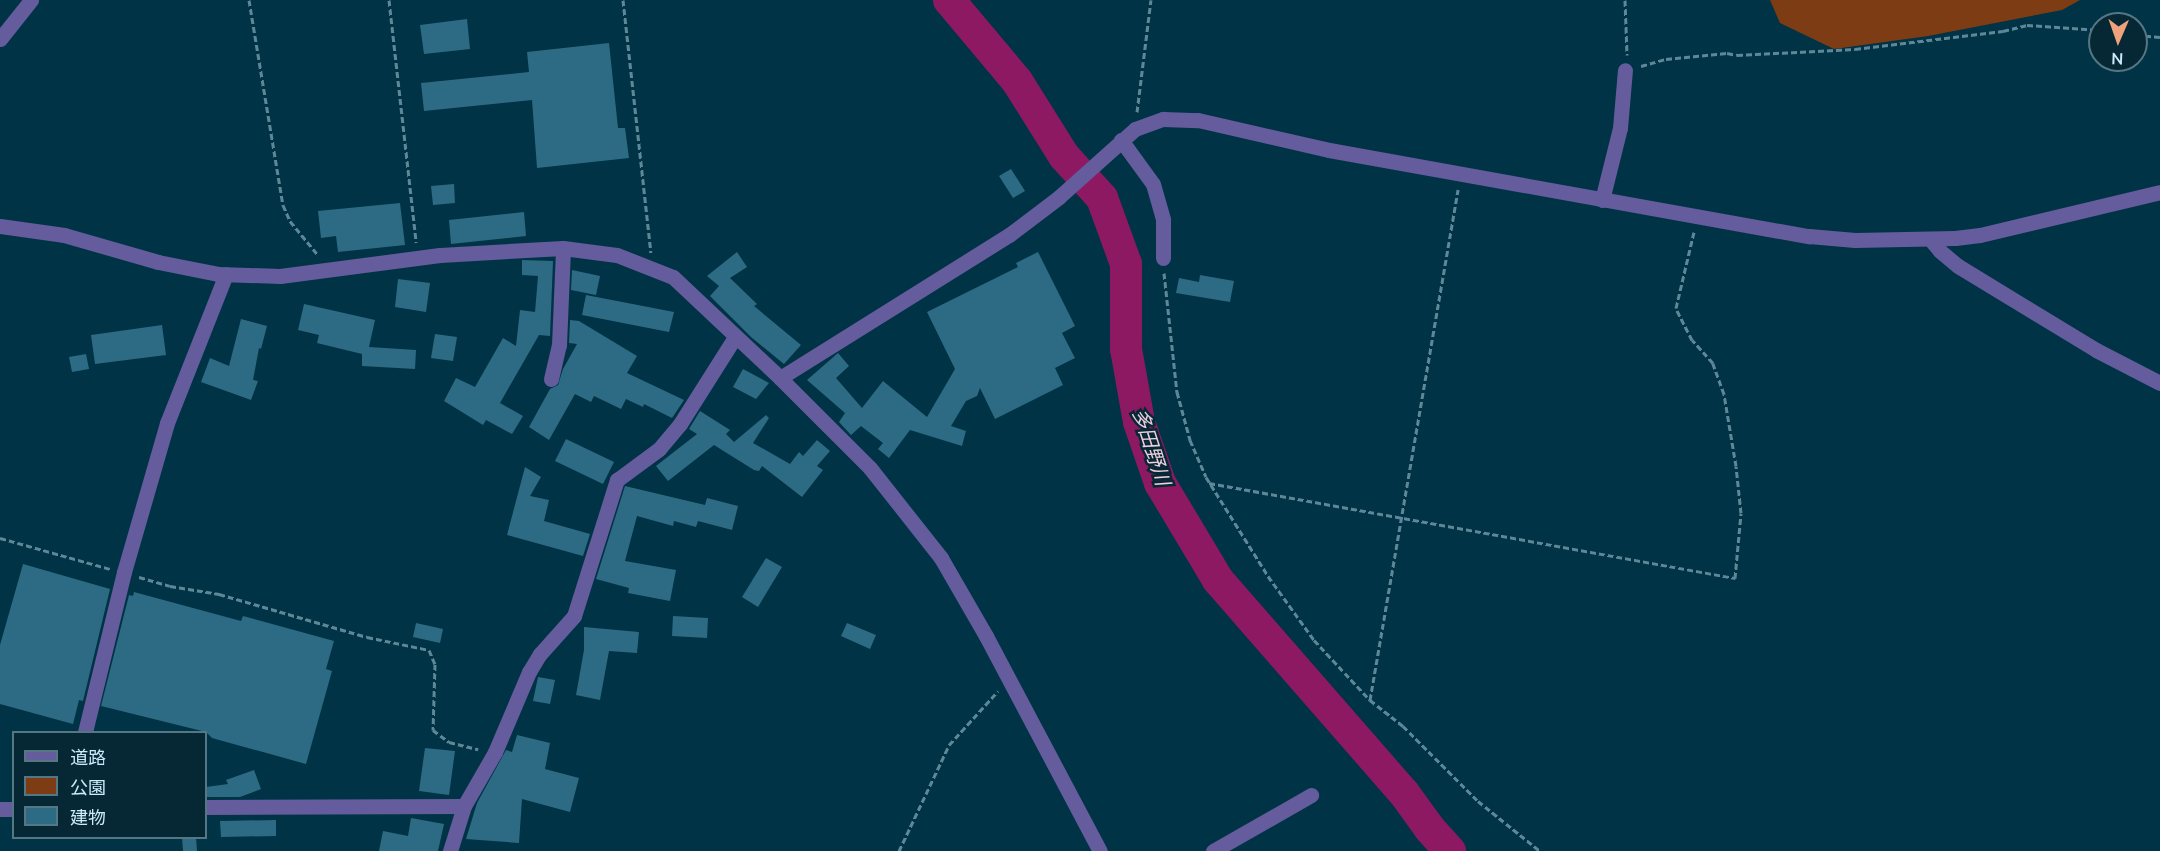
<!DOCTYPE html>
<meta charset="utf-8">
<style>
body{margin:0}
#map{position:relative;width:2160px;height:851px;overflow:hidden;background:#003345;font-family:"Nunito Sans","Noto Sans JP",sans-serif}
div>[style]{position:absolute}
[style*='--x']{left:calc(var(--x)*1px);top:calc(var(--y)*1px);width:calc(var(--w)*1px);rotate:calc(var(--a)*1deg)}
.green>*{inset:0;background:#7e3c14}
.river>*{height:32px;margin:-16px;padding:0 16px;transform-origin:16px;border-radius:16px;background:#8d1962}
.building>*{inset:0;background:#2d6b84}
.path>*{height:3px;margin-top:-1.5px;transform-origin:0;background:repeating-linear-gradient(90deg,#5e8898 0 6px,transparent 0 9px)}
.minor>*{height:15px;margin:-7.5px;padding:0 7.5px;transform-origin:7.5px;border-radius:7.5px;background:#645c9d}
.tertiary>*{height:15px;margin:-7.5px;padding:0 7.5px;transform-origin:7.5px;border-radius:7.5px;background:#645c9d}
span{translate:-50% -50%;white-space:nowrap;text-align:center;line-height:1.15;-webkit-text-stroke:5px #062835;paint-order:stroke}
.water-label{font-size:20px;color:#eecfde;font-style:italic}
.legend{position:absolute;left:12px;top:731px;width:195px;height:108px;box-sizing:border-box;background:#062835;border:2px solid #557683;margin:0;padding:8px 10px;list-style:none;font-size:18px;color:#cceaf9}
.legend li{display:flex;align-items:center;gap:12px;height:30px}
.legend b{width:30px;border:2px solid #557683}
.north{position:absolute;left:2088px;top:12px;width:60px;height:60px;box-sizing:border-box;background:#062835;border:2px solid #557683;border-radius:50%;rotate:182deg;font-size:16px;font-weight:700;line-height:24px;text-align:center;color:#cceaf9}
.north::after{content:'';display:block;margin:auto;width:21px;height:27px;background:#f0a27a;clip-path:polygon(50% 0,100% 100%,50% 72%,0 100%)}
</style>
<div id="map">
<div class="green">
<i style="clip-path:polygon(1770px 0,2080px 0,2062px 10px,1928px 36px,1834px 49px,1780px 23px)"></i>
</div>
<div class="river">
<i style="--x:949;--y:0;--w:106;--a:50"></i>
<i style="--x:1017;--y:81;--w:89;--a:57.9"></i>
<i style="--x:1064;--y:156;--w:57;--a:47.9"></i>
<i style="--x:1102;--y:198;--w:70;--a:70"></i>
<i style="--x:1126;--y:264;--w:85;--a:90"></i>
<i style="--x:1126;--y:349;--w:74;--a:79.9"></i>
<i style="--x:1139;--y:422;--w:65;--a:71"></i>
<i style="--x:1160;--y:483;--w:113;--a:59.1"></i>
<i style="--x:1218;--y:580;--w:283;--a:48.9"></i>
<i style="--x:1404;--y:793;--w:44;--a:54.2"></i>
<i style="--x:1430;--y:829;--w:30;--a:48"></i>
</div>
<div class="building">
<i style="clip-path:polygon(467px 19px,470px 49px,424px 54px,420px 25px)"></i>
<i style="clip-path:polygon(609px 43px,618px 128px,625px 128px,629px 158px,537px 168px,532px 100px,424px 111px,421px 83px,529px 72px,527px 52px)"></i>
<i style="clip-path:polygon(1011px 169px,1025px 191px,1013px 198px,999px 176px)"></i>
<i style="clip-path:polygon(454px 184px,455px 203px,433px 205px,431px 186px)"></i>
<i style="clip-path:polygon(400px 203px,405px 245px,338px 252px,336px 236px,321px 238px,318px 211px)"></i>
<i style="clip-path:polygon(524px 212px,526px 236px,451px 244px,449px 220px)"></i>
<i style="clip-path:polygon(737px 252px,747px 267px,730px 278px,757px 304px,754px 306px,801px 345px,784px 364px,751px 337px,710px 296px,719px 286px,707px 276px)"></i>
<i style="clip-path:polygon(1038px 252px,1075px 326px,1062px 333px,1075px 358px,1055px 368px,1063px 385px,995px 419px,980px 388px,977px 396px,966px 401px,951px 426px,966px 431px,962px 446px,910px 430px,889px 458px,878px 449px,883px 443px,861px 426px,851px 435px,839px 422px,845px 413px,807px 380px,838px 353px,849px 366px,836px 378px,862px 408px,883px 381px,927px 417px,955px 369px,927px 312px,1018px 267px,1016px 263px)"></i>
<i style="clip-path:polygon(522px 260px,553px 261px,550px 336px,539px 335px,500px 403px,523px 416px,512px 434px,486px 420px,483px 425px,444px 401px,456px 378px,475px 387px,503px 338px,516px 346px,520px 310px,535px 312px,538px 276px,522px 275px)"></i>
<i style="clip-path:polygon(572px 270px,600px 276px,596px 295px,571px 290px)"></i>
<i style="clip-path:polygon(1200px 275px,1234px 281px,1230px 302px,1176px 293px,1179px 278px,1199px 282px)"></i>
<i style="clip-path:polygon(398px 279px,430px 283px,426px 312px,395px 307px)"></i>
<i style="clip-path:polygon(586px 295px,674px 312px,669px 332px,582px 315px)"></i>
<i style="clip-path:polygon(304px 304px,375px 320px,369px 347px,416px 350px,415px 369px,362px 366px,362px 354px,317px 343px,319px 335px,298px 330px)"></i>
<i style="clip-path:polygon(241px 319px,267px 326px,261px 349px,259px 348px,253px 380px,258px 381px,251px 400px,201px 382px,210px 358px,229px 366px)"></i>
<i style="clip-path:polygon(570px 320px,579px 321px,637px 356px,627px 373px,684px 400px,672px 418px,644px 404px,643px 407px,626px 399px,621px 409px,594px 396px,591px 402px,575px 394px,549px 440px,529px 427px,550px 389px,558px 385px,563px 369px,577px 344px,569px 343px)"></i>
<i style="clip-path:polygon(162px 325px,166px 355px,95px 364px,91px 335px)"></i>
<i style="clip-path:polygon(435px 334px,457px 337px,453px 361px,431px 358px)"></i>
<i style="clip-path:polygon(86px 354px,89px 369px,72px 372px,69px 357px)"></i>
<i style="clip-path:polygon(743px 369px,769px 383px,756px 399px,733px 387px)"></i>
<i style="clip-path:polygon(700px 411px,730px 430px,726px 434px,734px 442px,766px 415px,769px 418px,753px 443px,790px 464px,799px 452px,803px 456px,817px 440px,830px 451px,817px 466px,823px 470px,802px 497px,762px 466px,759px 471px,754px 470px,714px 445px,668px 481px,656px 466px,697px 434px,689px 429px)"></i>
<i style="clip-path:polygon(566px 439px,614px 462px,603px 484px,555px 461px)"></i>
<i style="clip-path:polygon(525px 467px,541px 477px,530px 496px,549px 500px,544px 521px,590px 534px,583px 556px,507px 535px)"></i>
<i style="clip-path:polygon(625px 486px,705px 505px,707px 498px,738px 506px,732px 530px,698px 521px,696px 527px,674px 521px,673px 526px,637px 516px,625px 561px,676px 570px,670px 601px,628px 593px,629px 588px,596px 579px)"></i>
<i style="clip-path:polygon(766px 558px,782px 567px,758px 607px,742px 597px)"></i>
<i style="clip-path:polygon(23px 564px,110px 589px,83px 701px,79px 700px,73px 724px,0 704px,0 645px)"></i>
<i style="clip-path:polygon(134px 592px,241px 621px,243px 616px,334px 641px,326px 669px,332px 671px,306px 764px,212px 738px,206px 732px,101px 706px,129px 595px,133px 596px)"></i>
<i style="clip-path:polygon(673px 616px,708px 618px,707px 638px,672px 636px)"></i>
<i style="clip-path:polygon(416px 623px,443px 629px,440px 643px,413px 637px)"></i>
<i style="clip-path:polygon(847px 623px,876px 635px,870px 649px,841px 636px)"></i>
<i style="clip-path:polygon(584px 627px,639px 632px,637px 653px,609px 651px,600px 700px,576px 695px,584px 650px)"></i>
<i style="clip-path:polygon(538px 677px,555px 680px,550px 704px,533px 701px)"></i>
<i style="clip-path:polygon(517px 735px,550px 743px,545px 769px,579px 778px,570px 812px,522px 799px,519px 843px,466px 839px,477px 803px,506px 750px,512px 752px)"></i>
<i style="clip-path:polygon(425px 748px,455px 751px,449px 795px,419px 791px)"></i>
<i style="clip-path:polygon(254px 770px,261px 789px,240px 797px,206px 797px,206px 787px,228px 784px,226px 780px)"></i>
<i style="clip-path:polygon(411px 818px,444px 824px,438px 851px,379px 851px,383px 831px,408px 836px)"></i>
<i style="clip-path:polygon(276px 820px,276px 836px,221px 837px,220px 821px)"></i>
<i style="clip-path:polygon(182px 837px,196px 837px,197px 851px,183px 851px)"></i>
</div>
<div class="path">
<i style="--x:249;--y:0;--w:208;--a:80.6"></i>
<i style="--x:283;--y:205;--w:17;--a:66"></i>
<i style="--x:290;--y:221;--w:44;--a:50.5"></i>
<i style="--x:389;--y:0;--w:244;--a:83.6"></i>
<i style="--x:623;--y:0;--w:254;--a:83.7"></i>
<i style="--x:1625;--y:0;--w:55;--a:87.9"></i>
<i style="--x:2136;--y:35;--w:24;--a:5"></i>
<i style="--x:1641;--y:66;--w:26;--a:-16"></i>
<i style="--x:1666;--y:59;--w:61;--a:-5.6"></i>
<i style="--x:1727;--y:53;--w:10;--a:11"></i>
<i style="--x:1737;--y:55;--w:118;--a:-2.9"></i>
<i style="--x:1855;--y:49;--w:149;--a:-6.9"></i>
<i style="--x:2003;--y:31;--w:25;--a:-14"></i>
<i style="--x:2027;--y:25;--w:73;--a:3.9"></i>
<i style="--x:1137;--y:112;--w:113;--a:-82.9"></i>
<i style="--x:1164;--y:273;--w:120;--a:83.8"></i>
<i style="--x:1177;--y:392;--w:50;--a:74.8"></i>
<i style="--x:1190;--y:440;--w:40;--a:66.6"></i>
<i style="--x:1206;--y:477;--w:117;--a:57.9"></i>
<i style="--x:1268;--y:576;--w:79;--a:54.3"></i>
<i style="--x:1314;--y:640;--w:82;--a:47"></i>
<i style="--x:1370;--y:700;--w:42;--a:38.2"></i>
<i style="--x:1403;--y:726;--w:106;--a:45"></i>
<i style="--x:1478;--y:801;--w:80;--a:38.9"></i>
<i style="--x:1209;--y:483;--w:535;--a:10.24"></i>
<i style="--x:1735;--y:578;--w:65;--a:-84.7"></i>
<i style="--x:1741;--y:513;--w:47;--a:-96.1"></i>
<i style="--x:1736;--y:466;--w:73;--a:-99.5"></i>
<i style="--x:1724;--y:394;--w:33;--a:-110"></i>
<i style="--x:1713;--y:363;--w:31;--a:-132"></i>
<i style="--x:1692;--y:340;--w:36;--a:-117"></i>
<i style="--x:1676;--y:308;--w:78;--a:-76.7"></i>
<i style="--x:0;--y:538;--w:114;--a:15.7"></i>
<i style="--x:139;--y:577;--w:32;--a:16"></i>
<i style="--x:170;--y:586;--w:50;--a:9.3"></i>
<i style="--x:219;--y:594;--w:154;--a:16.2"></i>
<i style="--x:367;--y:637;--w:63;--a:11.8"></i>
<i style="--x:429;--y:650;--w:15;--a:67"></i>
<i style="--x:435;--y:664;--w:66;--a:91.7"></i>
<i style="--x:433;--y:730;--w:20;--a:37"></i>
<i style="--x:449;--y:742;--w:30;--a:14"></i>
<i style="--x:1370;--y:700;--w:518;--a:-80.21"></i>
<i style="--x:899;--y:851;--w:117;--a:-64.7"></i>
<i style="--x:949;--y:745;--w:73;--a:-47.8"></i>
</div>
<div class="minor">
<i style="--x:1121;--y:140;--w:54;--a:54"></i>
<i style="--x:1153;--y:184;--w:37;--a:74"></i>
<i style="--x:1163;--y:220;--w:38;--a:90"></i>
<i style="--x:1602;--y:200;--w:74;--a:-76"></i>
<i style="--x:1620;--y:128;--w:58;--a:-85.1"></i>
<i style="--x:0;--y:226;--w:65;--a:8"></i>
<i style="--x:64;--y:235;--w:98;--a:16"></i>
<i style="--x:158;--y:262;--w:61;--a:11.3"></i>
<i style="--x:218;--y:274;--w:62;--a:1.8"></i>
<i style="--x:280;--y:276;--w:161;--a:-7.5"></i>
<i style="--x:440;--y:255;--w:123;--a:-3.3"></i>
<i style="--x:563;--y:248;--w:54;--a:7.4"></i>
<i style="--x:617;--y:255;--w:60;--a:21.4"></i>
<i style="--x:673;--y:277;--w:147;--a:43.3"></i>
<i style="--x:780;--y:378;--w:127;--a:45"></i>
<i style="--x:870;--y:468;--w:115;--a:51.7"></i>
<i style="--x:941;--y:558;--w:90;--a:60"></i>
<i style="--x:986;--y:636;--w:243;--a:62.1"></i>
<i style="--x:1930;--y:239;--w:16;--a:50"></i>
<i style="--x:1940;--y:251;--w:23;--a:40"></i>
<i style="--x:1958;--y:266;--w:162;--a:31.3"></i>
<i style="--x:2096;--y:350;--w:72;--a:27.3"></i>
<i style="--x:780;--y:378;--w:270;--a:-32"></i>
<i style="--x:1009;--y:235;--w:63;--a:-37.2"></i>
<i style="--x:1059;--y:197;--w:102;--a:-41.8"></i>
<i style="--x:1135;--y:129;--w:30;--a:-20"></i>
<i style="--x:1163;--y:119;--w:35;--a:2"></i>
<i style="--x:1198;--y:120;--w:134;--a:12.9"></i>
<i style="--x:1329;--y:150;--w:488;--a:10.2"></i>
<i style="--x:1809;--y:236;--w:46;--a:5"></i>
<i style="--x:1855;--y:240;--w:100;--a:-1.1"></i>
<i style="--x:1955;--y:238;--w:25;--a:-7"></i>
<i style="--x:1980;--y:235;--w:185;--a:-13.4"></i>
<i style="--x:551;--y:379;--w:35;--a:-77"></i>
<i style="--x:559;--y:345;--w:97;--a:-87.6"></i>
<i style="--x:85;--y:732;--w:165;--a:-76.3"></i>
<i style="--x:124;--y:572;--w:155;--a:-73.9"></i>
<i style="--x:167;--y:423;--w:160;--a:-68.4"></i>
<i style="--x:206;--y:807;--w:258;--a:-0.2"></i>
<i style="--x:0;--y:809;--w:14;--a:0"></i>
<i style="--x:450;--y:851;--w:47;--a:-72.7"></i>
<i style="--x:464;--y:806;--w:62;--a:-60.1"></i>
<i style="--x:495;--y:752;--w:87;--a:-67"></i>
<i style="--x:529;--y:672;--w:21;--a:-59"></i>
<i style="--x:540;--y:654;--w:51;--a:-48.2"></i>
<i style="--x:574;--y:616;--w:143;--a:-72.5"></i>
<i style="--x:617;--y:480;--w:52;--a:-36.4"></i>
<i style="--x:659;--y:449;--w:33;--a:-50"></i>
<i style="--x:680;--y:424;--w:103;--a:-57.7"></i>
<i style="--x:1213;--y:851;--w:113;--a:-29.7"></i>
</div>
<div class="tertiary">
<i style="--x:0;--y:39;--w:50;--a:-51.5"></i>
</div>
<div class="water-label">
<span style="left:1151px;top:447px;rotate:72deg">多田野川</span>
</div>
<ul class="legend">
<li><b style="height:8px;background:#645c9d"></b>道路</li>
<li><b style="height:16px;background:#7e3c14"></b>公園</li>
<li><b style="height:16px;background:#2d6b84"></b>建物</li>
</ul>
<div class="north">N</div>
</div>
